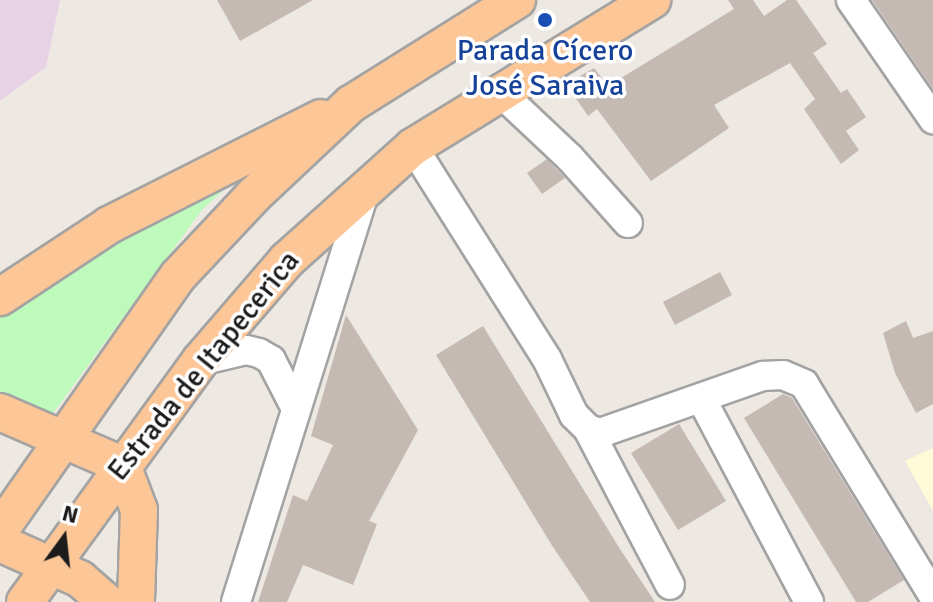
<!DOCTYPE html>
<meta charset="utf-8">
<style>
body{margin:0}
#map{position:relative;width:933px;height:602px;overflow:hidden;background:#ede8e1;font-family:Signika,sans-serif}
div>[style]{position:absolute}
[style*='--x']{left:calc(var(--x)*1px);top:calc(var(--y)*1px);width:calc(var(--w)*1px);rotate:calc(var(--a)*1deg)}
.industrial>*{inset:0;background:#e7d2e5}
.education>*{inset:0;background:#fffbd8}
.park>*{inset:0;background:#bdfabb}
.building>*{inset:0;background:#c5b9b4}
.roads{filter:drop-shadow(2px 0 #a3a3a3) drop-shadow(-2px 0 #a3a3a3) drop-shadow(0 2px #a3a3a3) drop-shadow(0 -2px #a3a3a3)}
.minor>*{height:28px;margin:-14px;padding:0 14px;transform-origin:14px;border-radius:14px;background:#fff}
.major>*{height:36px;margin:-18px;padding:0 18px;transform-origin:18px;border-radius:18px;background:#fdc696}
.dots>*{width:22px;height:22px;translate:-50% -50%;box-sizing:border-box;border:4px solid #fff;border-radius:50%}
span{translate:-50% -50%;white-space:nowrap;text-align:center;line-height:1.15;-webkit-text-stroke:7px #fff;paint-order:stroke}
.transit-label{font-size:30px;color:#164399}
.street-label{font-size:30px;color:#1c1c1c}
.north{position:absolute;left:24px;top:498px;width:80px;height:80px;-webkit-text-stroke:6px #fff;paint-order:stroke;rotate:15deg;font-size:22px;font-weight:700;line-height:32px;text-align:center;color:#1c1c1c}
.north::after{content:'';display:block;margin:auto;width:28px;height:36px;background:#1c1c1c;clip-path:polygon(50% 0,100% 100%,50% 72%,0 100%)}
</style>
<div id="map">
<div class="industrial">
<i style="clip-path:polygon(0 0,60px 0,46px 67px,0 101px)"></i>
</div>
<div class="education">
<i style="clip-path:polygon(933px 448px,933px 511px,905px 461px)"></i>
</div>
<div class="park">
<i style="clip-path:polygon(248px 167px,202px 210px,48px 420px,0 398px,0 305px)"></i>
</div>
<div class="building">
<i style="clip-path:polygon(217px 0,313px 0,240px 41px)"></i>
<i style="clip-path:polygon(728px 0,753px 0,764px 16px,787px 0,796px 0,827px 44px,813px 53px,841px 93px,847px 89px,866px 117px,846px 131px,859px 150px,841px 164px,804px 109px,815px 99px,790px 63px,714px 105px,729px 128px,651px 181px,597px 109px,588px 116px,566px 84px,594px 68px,608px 86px,734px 9px)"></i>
<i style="clip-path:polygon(872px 0,933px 0,933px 89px)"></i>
<i style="clip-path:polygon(547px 159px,565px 178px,542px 194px,527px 173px)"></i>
<i style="clip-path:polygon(720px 272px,732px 295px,675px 325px,663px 302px)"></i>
<i style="clip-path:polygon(346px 315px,418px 430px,369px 521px,377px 524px,353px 585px,303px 565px,287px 602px,258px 602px,293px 495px,307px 501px,333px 445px,311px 436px)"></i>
<i style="clip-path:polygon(906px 321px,913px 338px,933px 331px,933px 404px,916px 413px,895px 373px,883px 333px)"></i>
<i style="clip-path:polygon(483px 326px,620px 549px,655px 602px,590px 602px,551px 544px,436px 355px)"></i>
<i style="clip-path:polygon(783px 394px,792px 398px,904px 580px,868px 602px,856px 602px,744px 418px)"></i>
<i style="clip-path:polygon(679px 424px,726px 501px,678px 530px,631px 453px)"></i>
</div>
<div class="roads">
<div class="minor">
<i style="--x:851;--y:0;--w:145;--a:55.4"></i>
<i style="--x:501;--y:93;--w:95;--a:43.3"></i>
<i style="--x:570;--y:158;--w:87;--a:48.3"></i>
<i style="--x:413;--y:147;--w:251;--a:57.7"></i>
<i style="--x:547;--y:359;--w:62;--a:64.3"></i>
<i style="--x:574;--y:415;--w:20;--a:45"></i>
<i style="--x:588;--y:429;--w:13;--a:18"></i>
<i style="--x:600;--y:433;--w:173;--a:-19.3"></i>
<i style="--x:763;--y:376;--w:20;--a:-3"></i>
<i style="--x:783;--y:375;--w:23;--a:23"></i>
<i style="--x:804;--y:384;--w:247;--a:58.6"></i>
<i style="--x:200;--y:361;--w:47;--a:-13.4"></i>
<i style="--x:246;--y:350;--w:13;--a:13"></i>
<i style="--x:259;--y:353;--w:14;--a:30"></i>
<i style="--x:271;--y:360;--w:53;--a:62.9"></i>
<i style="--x:701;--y:398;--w:231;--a:62.1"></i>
<i style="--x:588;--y:429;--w:176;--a:62.3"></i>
<i style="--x:236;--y:602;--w:432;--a:-72.6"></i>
</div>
<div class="major">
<i style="--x:0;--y:297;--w:131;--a:-33.4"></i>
<i style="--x:109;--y:225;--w:237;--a:-26.8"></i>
<i style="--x:0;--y:412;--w:133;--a:23.5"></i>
<i style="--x:122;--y:465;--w:48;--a:69.3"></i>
<i style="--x:139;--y:510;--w:92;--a:91.9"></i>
<i style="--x:0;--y:530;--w:310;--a:-55"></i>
<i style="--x:178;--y:276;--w:111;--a:-46.8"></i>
<i style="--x:254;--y:195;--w:133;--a:-43.2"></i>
<i style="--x:351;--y:104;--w:196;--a:-32.1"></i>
<i style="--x:0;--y:543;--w:88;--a:24.2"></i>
<i style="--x:80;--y:579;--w:35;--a:41"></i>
<i style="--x:25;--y:602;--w:298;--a:-54"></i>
<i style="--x:200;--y:361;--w:133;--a:-49.3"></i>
<i style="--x:287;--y:260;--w:169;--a:-41.9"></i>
<i style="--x:413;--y:147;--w:281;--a:-31.6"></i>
</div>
</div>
<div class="dots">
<i style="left:545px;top:20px;background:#1a4fb4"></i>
</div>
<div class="transit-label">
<span style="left:545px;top:68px">Parada Cícero<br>José Saraiva</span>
</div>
<div class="street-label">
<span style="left:204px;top:366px;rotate:-51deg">Estrada de Itapecerica</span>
</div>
<div class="north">N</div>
</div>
